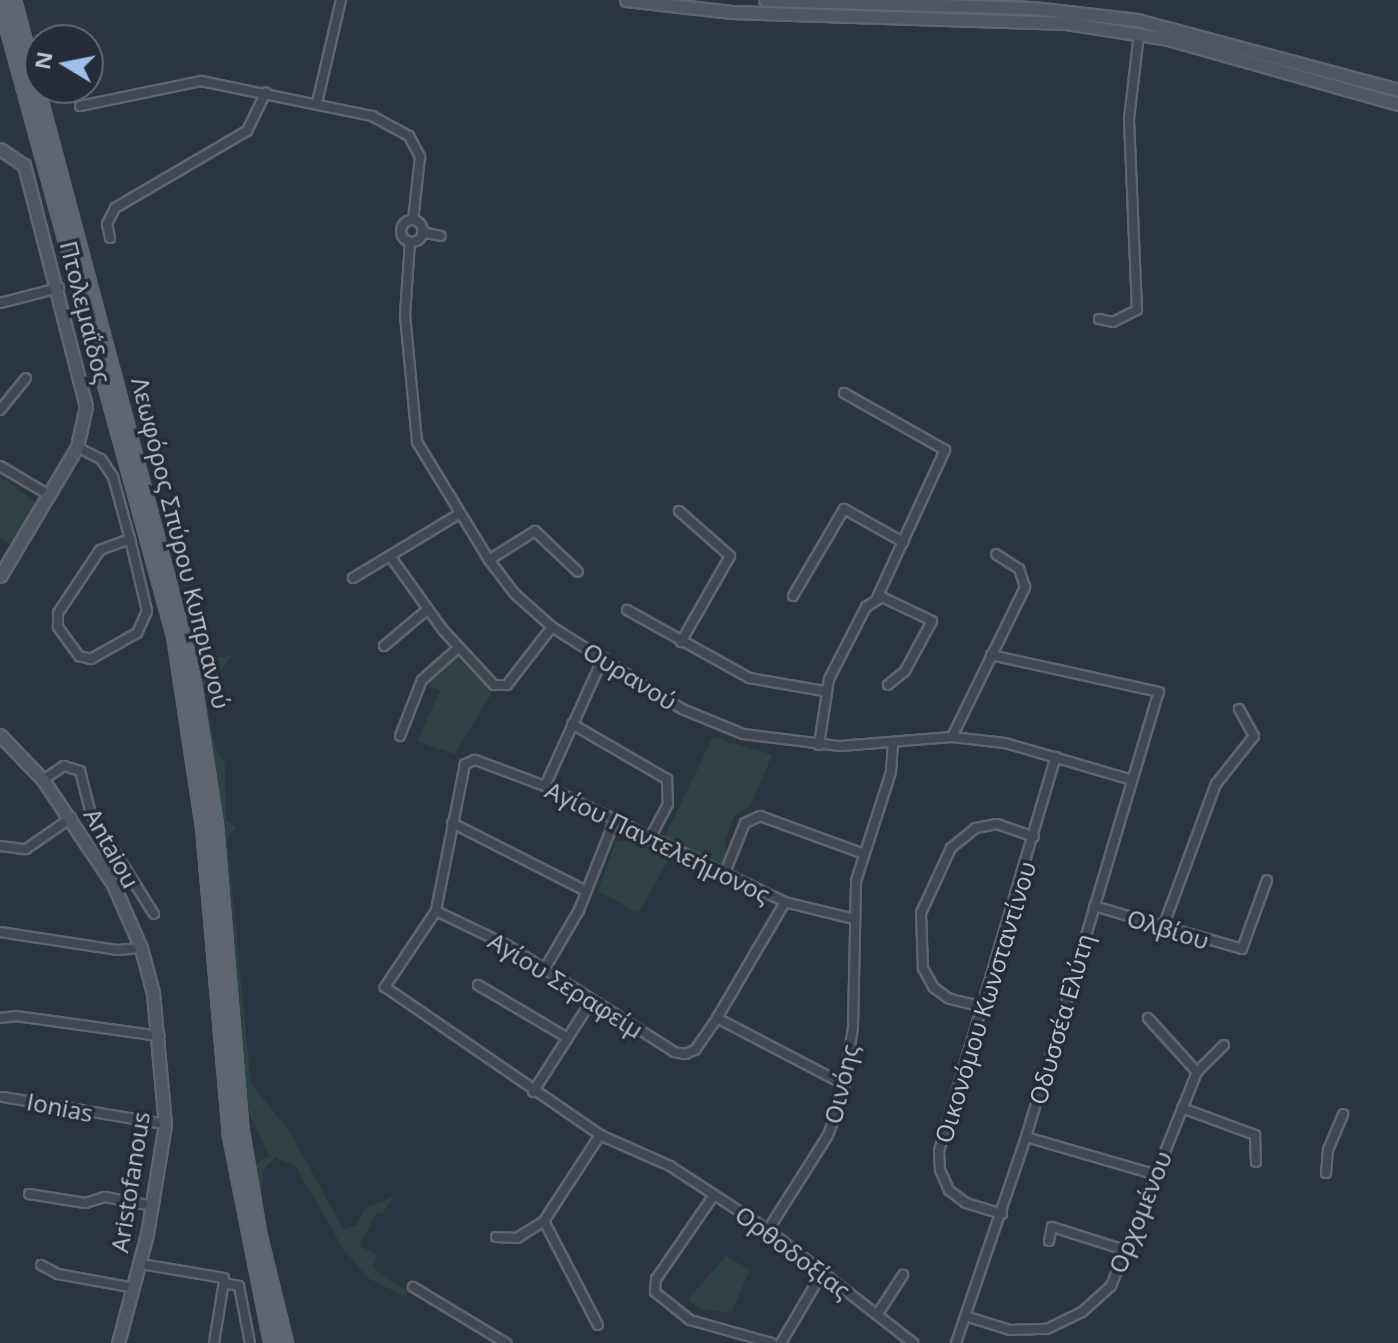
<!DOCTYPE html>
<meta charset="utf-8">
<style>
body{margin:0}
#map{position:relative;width:1398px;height:1343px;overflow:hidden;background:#2b3541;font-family:"Open Sans",sans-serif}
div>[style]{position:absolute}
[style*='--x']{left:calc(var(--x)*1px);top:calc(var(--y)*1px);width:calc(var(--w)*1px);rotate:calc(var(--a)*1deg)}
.green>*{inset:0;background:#2e4243}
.roads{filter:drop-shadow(2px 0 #5d656e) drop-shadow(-2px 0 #5d656e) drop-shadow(0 2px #5d656e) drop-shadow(0 -2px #5d656e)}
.street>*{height:8px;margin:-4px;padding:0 4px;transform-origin:4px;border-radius:4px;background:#3f4751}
.street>.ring{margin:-4px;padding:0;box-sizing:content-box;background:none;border:8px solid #3f4751;border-radius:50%}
.secondary>*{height:11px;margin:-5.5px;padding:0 5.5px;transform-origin:5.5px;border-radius:5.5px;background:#4e5663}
.primary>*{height:12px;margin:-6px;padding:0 6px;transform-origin:6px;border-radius:6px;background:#5e6671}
span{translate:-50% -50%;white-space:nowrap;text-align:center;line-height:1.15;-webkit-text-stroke:7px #242c37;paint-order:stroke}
.street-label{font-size:24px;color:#bcc2cb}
.north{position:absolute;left:24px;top:24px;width:80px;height:80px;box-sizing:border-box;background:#242c37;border:2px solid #616872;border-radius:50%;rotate:280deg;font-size:22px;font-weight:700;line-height:32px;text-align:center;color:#bcc2cb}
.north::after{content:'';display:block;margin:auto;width:28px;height:36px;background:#a0beec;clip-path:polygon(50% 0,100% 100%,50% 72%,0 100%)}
</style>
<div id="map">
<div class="green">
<i style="clip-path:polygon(0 476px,35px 502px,11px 545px,0 539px)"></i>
<i style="clip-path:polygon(233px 655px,204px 690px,216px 750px,225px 763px,226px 820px,236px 828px,227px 837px,251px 1084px,290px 1132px,343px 1229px,357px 1225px,365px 1208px,394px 1197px,382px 1214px,377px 1212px,359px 1246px,377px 1255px,373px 1268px,407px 1291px,406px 1297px,368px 1278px,344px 1250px,296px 1167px,276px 1157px,264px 1169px,261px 1195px,255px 1164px,269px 1156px,245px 1103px,200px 671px,209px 659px)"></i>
<i style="clip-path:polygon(455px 655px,492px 693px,455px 754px,417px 741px,440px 691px,425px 682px)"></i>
<i style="clip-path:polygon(713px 737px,772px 755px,750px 807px,734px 816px,724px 845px,728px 857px,717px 868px,663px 840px)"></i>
<i style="clip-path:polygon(629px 840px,669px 859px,638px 913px,598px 891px,616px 842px)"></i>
<i style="clip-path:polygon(726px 1256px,750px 1270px,731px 1313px,700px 1309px,688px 1299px)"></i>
</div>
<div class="roads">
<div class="street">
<i style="--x:317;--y:103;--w:106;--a:-76.9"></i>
<i style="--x:80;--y:106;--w:124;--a:-11.7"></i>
<i style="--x:201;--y:81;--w:175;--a:11.6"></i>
<i style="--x:372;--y:116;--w:42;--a:28.4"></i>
<i style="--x:409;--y:136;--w:24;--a:62"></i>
<i style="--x:420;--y:157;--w:63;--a:96.3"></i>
<i class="ring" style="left:401px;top:220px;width:14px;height:14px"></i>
<i style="--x:422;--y:232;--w:19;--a:12"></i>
<i style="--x:110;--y:238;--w:14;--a:-102"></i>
<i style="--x:107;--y:224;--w:18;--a:-63"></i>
<i style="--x:115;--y:208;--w:153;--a:-30.3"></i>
<i style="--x:247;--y:131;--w:43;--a:-64"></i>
<i style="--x:410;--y:242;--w:73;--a:93.9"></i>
<i style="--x:405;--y:315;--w:128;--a:84.6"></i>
<i style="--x:417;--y:442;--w:138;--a:58.6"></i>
<i style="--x:489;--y:560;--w:43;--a:52.6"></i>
<i style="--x:515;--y:594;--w:50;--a:41.7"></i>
<i style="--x:552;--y:627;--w:154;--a:32.2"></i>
<i style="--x:682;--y:709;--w:66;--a:22.3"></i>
<i style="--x:743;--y:734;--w:98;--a:7.1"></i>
<i style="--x:840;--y:746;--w:112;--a:-4.6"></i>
<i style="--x:952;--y:737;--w:53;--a:6.5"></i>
<i style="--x:1005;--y:743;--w:132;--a:16.2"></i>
<i style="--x:0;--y:303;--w:61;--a:-14.3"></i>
<i style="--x:1099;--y:319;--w:14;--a:12"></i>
<i style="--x:1113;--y:322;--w:27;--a:-27"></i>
<i style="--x:1137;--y:310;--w:191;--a:-92.4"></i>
<i style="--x:1129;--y:119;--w:86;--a:-83.3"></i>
<i style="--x:844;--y:393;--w:116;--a:29.4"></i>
<i style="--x:945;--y:450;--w:163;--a:114.7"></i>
<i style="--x:0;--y:410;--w:41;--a:-50.9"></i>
<i style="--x:77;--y:447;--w:27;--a:27"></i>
<i style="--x:101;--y:459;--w:22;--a:56"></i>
<i style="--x:113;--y:477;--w:64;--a:74.7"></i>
<i style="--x:130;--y:539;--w:74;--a:76.7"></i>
<i style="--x:147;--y:611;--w:24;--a:114"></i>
<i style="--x:137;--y:633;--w:53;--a:150.5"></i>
<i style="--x:91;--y:659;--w:12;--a:-166"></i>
<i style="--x:79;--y:656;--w:36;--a:-126"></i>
<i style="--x:58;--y:627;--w:14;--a:-90"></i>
<i style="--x:58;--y:613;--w:76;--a:-56.3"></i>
<i style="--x:100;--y:550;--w:32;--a:-20"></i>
<i style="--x:0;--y:466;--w:57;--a:30.6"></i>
<i style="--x:679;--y:511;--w:68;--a:41.4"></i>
<i style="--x:730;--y:556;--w:99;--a:119.7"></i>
<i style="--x:390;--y:556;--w:91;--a:54.4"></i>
<i style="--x:443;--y:630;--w:75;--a:47.2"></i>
<i style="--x:494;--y:685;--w:13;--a:0"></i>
<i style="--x:507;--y:685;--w:73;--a:-52.2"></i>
<i style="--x:489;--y:560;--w:54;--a:-32.2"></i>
<i style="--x:535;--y:531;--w:59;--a:43.6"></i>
<i style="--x:353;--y:578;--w:124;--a:-31.1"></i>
<i style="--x:793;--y:596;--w:101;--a:-59.6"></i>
<i style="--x:844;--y:509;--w:68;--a:29.2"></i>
<i style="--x:627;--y:610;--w:140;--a:29.1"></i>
<i style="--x:749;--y:678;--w:76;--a:9.8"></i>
<i style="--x:384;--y:646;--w:57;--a:-40.1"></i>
<i style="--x:572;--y:724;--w:110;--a:30.1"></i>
<i style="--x:667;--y:779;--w:25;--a:88"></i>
<i style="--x:668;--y:804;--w:41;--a:117.8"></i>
<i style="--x:400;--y:736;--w:60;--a:-68.6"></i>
<i style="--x:422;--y:680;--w:48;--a:-41.6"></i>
<i style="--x:952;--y:737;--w:167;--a:-64"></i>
<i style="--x:1025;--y:587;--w:19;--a:-108"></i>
<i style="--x:1019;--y:569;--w:27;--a:-147"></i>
<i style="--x:819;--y:745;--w:67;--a:-81.4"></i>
<i style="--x:829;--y:679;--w:81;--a:-62.8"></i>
<i style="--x:866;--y:607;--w:19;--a:-32"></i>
<i style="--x:882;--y:597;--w:55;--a:25.6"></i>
<i style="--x:932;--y:621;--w:57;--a:118.4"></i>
<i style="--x:905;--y:671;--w:22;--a:141"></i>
<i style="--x:43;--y:780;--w:25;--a:-34"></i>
<i style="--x:64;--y:766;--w:17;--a:17"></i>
<i style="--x:80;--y:771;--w:44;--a:75.7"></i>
<i style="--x:91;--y:814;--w:118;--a:57.8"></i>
<i style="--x:545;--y:786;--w:141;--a:-65.6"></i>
<i style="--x:452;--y:823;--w:150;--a:26.9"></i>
<i style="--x:0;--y:846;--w:26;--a:7"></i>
<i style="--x:26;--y:849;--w:55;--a:-34.6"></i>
<i style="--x:724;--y:875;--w:56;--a:-68"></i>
<i style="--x:745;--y:823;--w:17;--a:-25"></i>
<i style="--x:760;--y:816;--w:108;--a:20.1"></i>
<i style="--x:1094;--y:906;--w:154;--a:16.2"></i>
<i style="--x:1242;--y:949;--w:73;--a:-70.1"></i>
<i style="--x:436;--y:911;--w:79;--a:25.6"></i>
<i style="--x:507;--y:945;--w:198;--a:32.6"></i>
<i style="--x:674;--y:1052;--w:11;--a:10"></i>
<i style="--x:685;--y:1054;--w:11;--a:-22"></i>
<i style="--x:695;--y:1050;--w:39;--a:-55"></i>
<i style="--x:717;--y:1018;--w:134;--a:-59.6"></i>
<i style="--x:854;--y:919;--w:71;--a:-166.2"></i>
<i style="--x:785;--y:902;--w:267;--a:-154.2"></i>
<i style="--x:545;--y:786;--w:75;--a:-159.6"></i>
<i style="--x:475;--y:760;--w:11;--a:158"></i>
<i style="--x:465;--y:764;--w:150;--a:101.2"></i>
<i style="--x:436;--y:911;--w:92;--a:123.9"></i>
<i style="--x:385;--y:987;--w:261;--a:34.5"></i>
<i style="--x:600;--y:1135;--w:77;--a:23.9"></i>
<i style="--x:670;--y:1166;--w:117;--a:33.1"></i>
<i style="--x:768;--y:1230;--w:184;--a:37.9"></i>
<i style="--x:1163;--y:927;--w:153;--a:-69.7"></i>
<i style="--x:1216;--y:784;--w:61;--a:-51.6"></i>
<i style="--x:1254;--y:736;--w:31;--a:-119"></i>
<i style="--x:0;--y:932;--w:118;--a:8.7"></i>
<i style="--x:117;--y:950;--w:24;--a:-5"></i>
<i style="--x:544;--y:970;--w:69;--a:-59.7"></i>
<i style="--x:579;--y:910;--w:95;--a:-68.3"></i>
<i style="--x:478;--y:985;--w:102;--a:30.6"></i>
<i style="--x:983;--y:1007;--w:36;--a:-166"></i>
<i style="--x:948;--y:998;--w:17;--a:-144"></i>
<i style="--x:934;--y:988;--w:23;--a:-119"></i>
<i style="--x:923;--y:968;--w:55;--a:-92.1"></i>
<i style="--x:921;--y:913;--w:72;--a:-65.2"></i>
<i style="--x:951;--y:848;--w:32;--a:-39"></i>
<i style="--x:976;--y:828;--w:21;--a:-11"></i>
<i style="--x:997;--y:824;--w:39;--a:19"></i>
<i style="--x:0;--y:1018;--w:16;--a:-7"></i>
<i style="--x:16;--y:1016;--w:145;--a:7.9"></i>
<i style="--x:717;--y:1018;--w:144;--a:27.6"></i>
<i style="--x:1148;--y:1018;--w:73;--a:47.8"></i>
<i style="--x:533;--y:1092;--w:109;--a:-57.3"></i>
<i style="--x:3;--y:1097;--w:164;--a:9.5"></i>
<i style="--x:1182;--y:1108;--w:78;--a:20.3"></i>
<i style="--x:1255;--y:1135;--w:27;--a:88"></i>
<i style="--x:1026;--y:1137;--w:136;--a:16.2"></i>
<i style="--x:1326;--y:1173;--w:23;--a:-85"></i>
<i style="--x:1328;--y:1150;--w:39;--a:-67"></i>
<i style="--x:29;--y:1194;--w:57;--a:9.1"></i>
<i style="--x:85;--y:1203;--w:21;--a:-17"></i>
<i style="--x:105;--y:1197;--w:49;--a:10.6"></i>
<i style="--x:714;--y:1195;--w:102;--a:124.6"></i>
<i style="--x:656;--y:1279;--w:13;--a:94"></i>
<i style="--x:655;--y:1292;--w:45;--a:38.7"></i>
<i style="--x:690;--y:1320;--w:85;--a:15.7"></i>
<i style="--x:1002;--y:1214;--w:38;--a:-163"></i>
<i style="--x:966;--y:1203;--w:21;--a:-143"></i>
<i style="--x:949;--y:1190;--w:22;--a:-114"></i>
<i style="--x:940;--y:1170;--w:19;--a:-93"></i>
<i style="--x:939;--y:1151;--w:411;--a:-73.5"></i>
<i style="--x:544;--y:1221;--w:117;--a:62.6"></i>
<i style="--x:768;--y:1230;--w:112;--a:-57.7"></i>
<i style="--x:828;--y:1135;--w:39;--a:-69"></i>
<i style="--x:842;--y:1099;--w:73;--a:-81.3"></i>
<i style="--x:853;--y:1027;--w:146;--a:-88.8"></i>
<i style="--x:856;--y:881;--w:114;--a:-72.2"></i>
<i style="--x:891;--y:772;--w:29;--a:-86"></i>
<i style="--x:496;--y:1237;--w:21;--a:3"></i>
<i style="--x:517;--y:1238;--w:32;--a:-32"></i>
<i style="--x:544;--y:1221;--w:103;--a:-56.9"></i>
<i style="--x:1049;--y:1241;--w:14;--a:-78"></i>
<i style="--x:1052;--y:1227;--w:80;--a:17.5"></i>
<i style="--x:141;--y:1264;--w:84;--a:9.6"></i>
<i style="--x:41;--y:1265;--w:19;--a:28"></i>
<i style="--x:58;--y:1274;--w:77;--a:10.4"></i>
<i style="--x:224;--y:1283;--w:15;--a:11"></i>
<i style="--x:239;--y:1286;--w:58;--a:79.1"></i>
<i style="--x:413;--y:1287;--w:109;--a:31.1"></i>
<i style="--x:877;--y:1315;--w:48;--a:-57"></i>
<i style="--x:968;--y:1317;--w:44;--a:17.2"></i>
<i style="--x:1010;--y:1330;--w:37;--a:-2"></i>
<i style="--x:1047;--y:1329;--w:39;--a:-26"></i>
<i style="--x:1082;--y:1312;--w:39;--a:-42"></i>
<i style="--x:1111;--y:1286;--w:231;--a:-68.1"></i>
<i style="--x:1197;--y:1072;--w:38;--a:-45"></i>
<i style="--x:214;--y:1343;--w:63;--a:-80.8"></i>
<i style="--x:781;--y:1343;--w:81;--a:-59.6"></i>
<i style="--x:956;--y:1343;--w:218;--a:-71.2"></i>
<i style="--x:1026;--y:1137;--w:464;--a:-73.4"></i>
<i style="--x:1159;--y:692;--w:172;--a:-167.6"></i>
</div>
<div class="secondary">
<i style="--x:626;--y:0;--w:106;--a:6.5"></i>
<i style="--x:731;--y:12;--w:335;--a:1.9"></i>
<i style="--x:1066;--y:23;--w:103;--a:8.9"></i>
<i style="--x:1168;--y:39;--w:239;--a:15.8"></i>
<i style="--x:765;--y:0;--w:268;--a:1.7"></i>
<i style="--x:1033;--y:8;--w:105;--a:6.6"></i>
<i style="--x:1137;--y:20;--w:270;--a:15"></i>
<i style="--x:0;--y:149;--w:29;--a:34"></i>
<i style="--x:24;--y:165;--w:249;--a:75.6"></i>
<i style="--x:86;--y:406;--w:42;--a:102.4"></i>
<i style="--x:77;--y:447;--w:150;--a:120.8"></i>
<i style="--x:0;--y:735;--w:62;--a:46.3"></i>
<i style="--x:43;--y:780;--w:125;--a:56.1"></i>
<i style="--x:113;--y:884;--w:70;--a:66.4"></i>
<i style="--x:141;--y:948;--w:47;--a:75.1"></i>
<i style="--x:153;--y:993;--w:132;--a:84.8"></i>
<i style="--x:165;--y:1124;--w:111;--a:99.3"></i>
<i style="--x:147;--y:1234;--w:113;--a:104.9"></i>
</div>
<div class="primary">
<i style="--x:14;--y:0;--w:692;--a:75.1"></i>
<i style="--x:192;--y:669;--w:157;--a:81.2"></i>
<i style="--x:216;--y:824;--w:308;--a:85.2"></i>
<i style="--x:242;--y:1131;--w:108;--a:80.4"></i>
<i style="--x:260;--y:1237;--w:109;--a:76.2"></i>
<i style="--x:0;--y:2;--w:657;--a:74.65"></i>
<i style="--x:174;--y:636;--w:194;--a:81.4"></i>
<i style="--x:203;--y:828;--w:309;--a:85"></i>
<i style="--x:230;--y:1136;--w:211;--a:78.8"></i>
</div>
</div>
<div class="street-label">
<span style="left:86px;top:312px;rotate:76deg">Πτολεμαΐδος</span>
<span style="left:181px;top:543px;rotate:76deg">Λεωφόρος Σπύρου Κυπριανού</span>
<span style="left:630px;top:676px;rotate:32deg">Ουρανού</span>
<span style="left:658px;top:842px;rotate:26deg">Αγίου Παντελεήμονος</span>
<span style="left:112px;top:848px;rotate:61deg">Antaiou</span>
<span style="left:1168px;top:929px;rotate:17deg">Ολβίου</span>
<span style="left:566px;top:985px;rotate:32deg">Αγίου Σεραφείμ</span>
<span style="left:985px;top:1002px;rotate:-73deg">Οικονόμου Κωνσταντίνου</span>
<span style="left:1061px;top:1019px;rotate:-74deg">Οδυσσέα Ελύτη</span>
<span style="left:841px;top:1084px;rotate:-77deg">Οινόης</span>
<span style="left:60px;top:1107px;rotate:11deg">Ionias</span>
<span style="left:130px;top:1182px;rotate:-81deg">Aristofanous</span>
<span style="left:1140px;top:1212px;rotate:-68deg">Ορχομένου</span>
<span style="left:793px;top:1252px;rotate:37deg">Ορθοδοξίας</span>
</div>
<div class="north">N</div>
</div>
